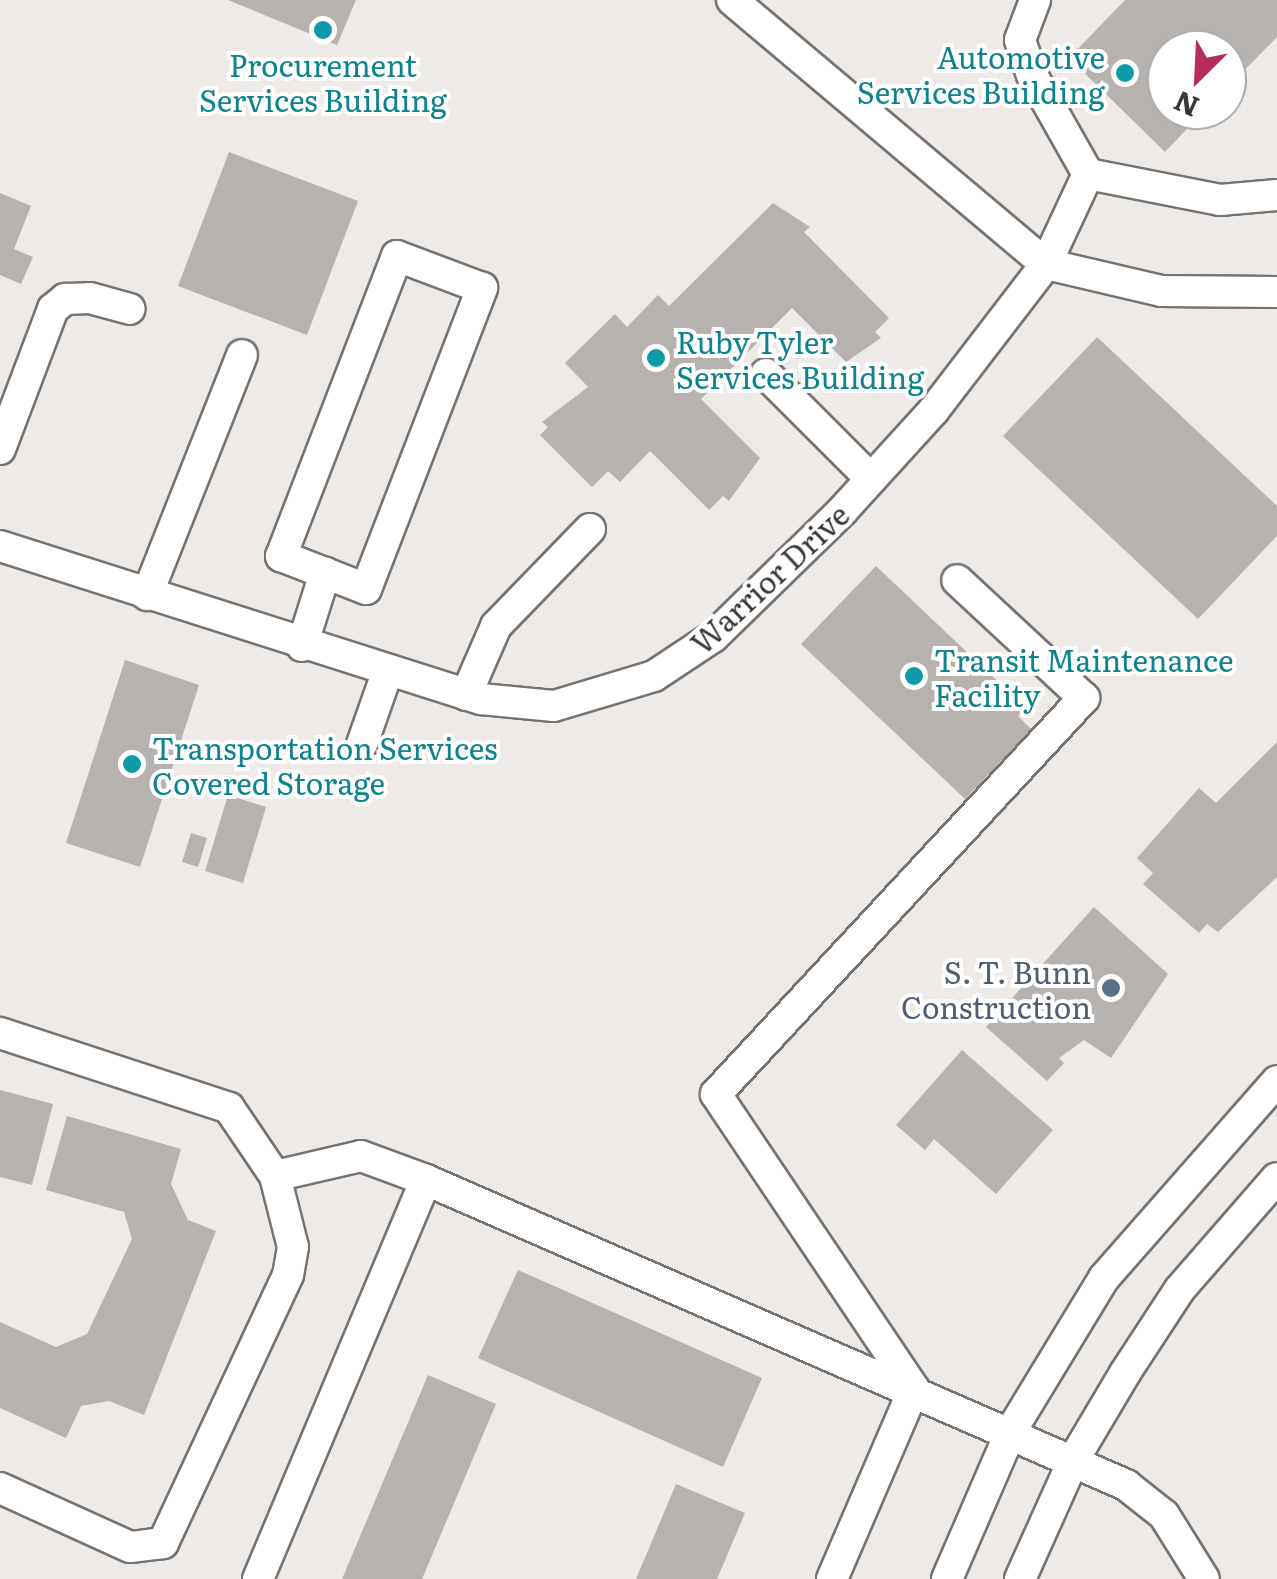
<!DOCTYPE html>
<style>
body{margin:0}
#map{position:relative;width:1277px;height:1579px;overflow:hidden;background:#edeae8;font-family:Literata,serif}
div>[style]{position:absolute}
[style*='--x']{left:calc(var(--x)*1px);top:calc(var(--y)*1px);width:calc(var(--w)*1px);rotate:calc(var(--a)*1deg)}
.building>*{inset:0;background:#b5b2b0}
.roads{filter:drop-shadow(2px 0 #767371) drop-shadow(-2px 0 #767371) drop-shadow(0 2px #767371) drop-shadow(0 -2px #767371)}
.minor>*{height:30px;margin:-15px;padding:0 15px;transform-origin:15px;border-radius:15px;background:#fff}
.dots>*{width:28px;height:28px;translate:-50% -50%;box-sizing:border-box;border:5px solid #fff;border-radius:50%}
span{translate:-50% -50%;white-space:nowrap;text-align:center;line-height:1.15;-webkit-text-stroke:8px #fff;paint-order:stroke}
.culture-label{font-size:30px;color:#0d838f}
.right{translate:-100% -50%;text-align:right}
.left{translate:0 -50%;text-align:left}
.street-label{font-size:30px;color:#393837}
.service-label{font-size:30px;color:#4e5e75}
.north{position:absolute;left:1147px;top:30px;width:100px;height:100px;box-sizing:border-box;background:#fff;border:2px solid #b0afaf;border-radius:50%;rotate:204deg;font-size:28px;font-weight:700;line-height:40px;text-align:center;color:#393837}
.north::after{content:'';display:block;margin:auto;width:35px;height:45px;background:#b82b5e;clip-path:polygon(50% 0,100% 100%,50% 72%,0 100%)}
</style>
<div id="map">
<div class="building">
<i style="clip-path:polygon(228px 0,356px 0,337px 45px)"></i>
<i style="clip-path:polygon(1125px 0,1277px 0,1277px 37px,1227px 88px,1227px 50px,1167px 50px,1167px 110px,1205px 110px,1165px 152px,1069px 58px)"></i>
<i style="clip-path:polygon(229px 152px,358px 201px,307px 335px,178px 286px)"></i>
<i style="clip-path:polygon(0 193px,31px 206px,14px 249px,33px 257px,21px 284px,0 275px)"></i>
<i style="clip-path:polygon(773px 203px,810px 227px,804px 232px,889px 318px,875px 332px,881px 338px,846px 362px,792px 308px,701px 399px,760px 458px,729px 501px,723px 496px,709px 510px,650px 451px,620px 482px,608px 471px,592px 487px,540px 435px,548px 427px,542px 422px,588px 387px,565px 363px,615px 314px,627px 327px,658px 295px,669px 306px)"></i>
<i style="clip-path:polygon(1097px 337px,1277px 506px,1277px 536px,1198px 619px,1003px 436px)"></i>
<i style="clip-path:polygon(876px 566px,1026px 708px,1018px 716px,1031px 729px,965px 799px,801px 644px)"></i>
<i style="clip-path:polygon(125px 660px,199px 685px,140px 867px,66px 843px)"></i>
<i style="clip-path:polygon(1277px 742px,1277px 877px,1218px 932px,1207px 924px,1199px 933px,1143px 884px,1153px 873px,1137px 858px,1199px 788px,1216px 803px)"></i>
<i style="clip-path:polygon(228px 795px,266px 807px,243px 883px,205px 871px)"></i>
<i style="clip-path:polygon(191px 833px,207px 838px,198px 867px,182px 862px)"></i>
<i style="clip-path:polygon(1094px 907px,1168px 974px,1111px 1058px,1084px 1040px,1059px 1058px,1064px 1063px,1047px 1081px,986px 1027px)"></i>
<i style="clip-path:polygon(962px 1050px,1053px 1130px,996px 1194px,934px 1139px,925px 1150px,896px 1125px)"></i>
<i style="clip-path:polygon(0 1090px,53px 1104px,32px 1185px,0 1177px)"></i>
<i style="clip-path:polygon(67px 1116px,181px 1149px,171px 1184px,188px 1220px,216px 1231px,144px 1415px,109px 1401px,81px 1406px,66px 1438px,0 1408px,0 1322px,56px 1347px,87px 1334px,132px 1239px,124px 1212px,46px 1190px)"></i>
<i style="clip-path:polygon(518px 1270px,762px 1378px,723px 1467px,478px 1358px)"></i>
<i style="clip-path:polygon(428px 1375px,496px 1404px,422px 1579px,342px 1579px)"></i>
<i style="clip-path:polygon(676px 1484px,745px 1513px,717px 1579px,636px 1579px)"></i>
</div>
<div class="roads">
<div class="minor">
<i style="--x:732;--y:0;--w:410;--a:40.1"></i>
<i style="--x:1046;--y:264;--w:118;--a:13.2"></i>
<i style="--x:1161;--y:291;--w:116;--a:0.5"></i>
<i style="--x:1088;--y:174;--w:135;--a:11.1"></i>
<i style="--x:1220;--y:200;--w:57;--a:-5"></i>
<i style="--x:766;--y:374;--w:148;--a:45"></i>
<i style="--x:0;--y:449;--w:150;--a:-69.3"></i>
<i style="--x:53;--y:309;--w:16;--a:-40"></i>
<i style="--x:65;--y:299;--w:25;--a:-2"></i>
<i style="--x:90;--y:298;--w:41;--a:15.4"></i>
<i style="--x:0;--y:546;--w:505;--a:17.65"></i>
<i style="--x:481;--y:699;--w:73;--a:5.5"></i>
<i style="--x:554;--y:706;--w:104;--a:-16.7"></i>
<i style="--x:654;--y:676;--w:71;--a:-33.5"></i>
<i style="--x:713;--y:637;--w:182;--a:-44.3"></i>
<i style="--x:843;--y:510;--w:135;--a:-47.7"></i>
<i style="--x:934;--y:410;--w:184;--a:-52.5"></i>
<i style="--x:1046;--y:264;--w:99;--a:-65"></i>
<i style="--x:1088;--y:174;--w:114;--a:-119.5"></i>
<i style="--x:1032;--y:75;--w:37;--a:-109"></i>
<i style="--x:1020;--y:40;--w:43;--a:-69.4"></i>
<i style="--x:147;--y:595;--w:258;--a:-68.4"></i>
<i style="--x:302;--y:646;--w:77;--a:-72.5"></i>
<i style="--x:325;--y:573;--w:44;--a:21.3"></i>
<i style="--x:366;--y:589;--w:323;--a:-68.9"></i>
<i style="--x:482;--y:288;--w:91;--a:-159.4"></i>
<i style="--x:397;--y:256;--w:322;--a:111.1"></i>
<i style="--x:281;--y:556;--w:47;--a:21.1"></i>
<i style="--x:466;--y:695;--w:75;--a:-66.5"></i>
<i style="--x:496;--y:626;--w:135;--a:-45.9"></i>
<i style="--x:362;--y:744;--w:75;--a:-70.6"></i>
<i style="--x:0;--y:1033;--w:241;--a:18.1"></i>
<i style="--x:229;--y:1108;--w:82;--a:55.9"></i>
<i style="--x:275;--y:1176;--w:73;--a:75.8"></i>
<i style="--x:293;--y:1247;--w:28;--a:100"></i>
<i style="--x:288;--y:1275;--w:296;--a:115"></i>
<i style="--x:163;--y:1543;--w:33;--a:173"></i>
<i style="--x:130;--y:1547;--w:143;--a:-155.6"></i>
<i style="--x:275;--y:1176;--w:88;--a:-13.1"></i>
<i style="--x:361;--y:1156;--w:69;--a:20.3"></i>
<i style="--x:258;--y:1579;--w:433;--a:-67.2"></i>
<i style="--x:426;--y:1180;--w:764;--a:23.54"></i>
<i style="--x:1126;--y:1485;--w:48;--a:38.3"></i>
<i style="--x:1164;--y:1515;--w:75;--a:58"></i>
<i style="--x:832;--y:1579;--w:207;--a:-66.7"></i>
<i style="--x:914;--y:1389;--w:355;--a:-123.9"></i>
<i style="--x:716;--y:1094;--w:541;--a:-47.1"></i>
<i style="--x:1084;--y:698;--w:173;--a:-137.1"></i>
<i style="--x:947;--y:1579;--w:161;--a:-66.6"></i>
<i style="--x:1011;--y:1431;--w:179;--a:-58.7"></i>
<i style="--x:1104;--y:1278;--w:262;--a:-48.7"></i>
<i style="--x:1020;--y:1579;--w:132;--a:-65.8"></i>
<i style="--x:1074;--y:1459;--w:100;--a:-59.3"></i>
<i style="--x:1125;--y:1373;--w:100;--a:-56.8"></i>
<i style="--x:1180;--y:1289;--w:147;--a:-48.9"></i>
</div>
</div>
<div class="dots">
<i style="left:323px;top:30px;background:#0f9aa8"></i>
<i style="left:1125px;top:73px;background:#0f9aa8"></i>
<i style="left:656px;top:358px;background:#0f9aa8"></i>
<i style="left:914px;top:676px;background:#0f9aa8"></i>
<i style="left:132px;top:764px;background:#0f9aa8"></i>
<i style="left:1111px;top:988px;background:#5c6f8a"></i>
</div>
<div class="culture-label">
<span class="right" style="left:1105px;top:73px">Automotive<br>Services Building</span>
<span style="left:323px;top:81px">Procurement<br>Services Building</span>
<span class="left" style="left:676px;top:358px">Ruby Tyler<br>Services Building</span>
<span class="left" style="left:934px;top:676px">Transit Maintenance<br>Facility</span>
<span class="left" style="left:152px;top:764px">Transportation Services<br>Covered Storage</span>
</div>
<div class="street-label">
<span style="left:769px;top:578px;rotate:-43deg">Warrior Drive</span>
</div>
<div class="service-label">
<span class="right" style="left:1091px;top:988px">S. T. Bunn<br>Construction</span>
</div>
<div class="north">N</div>
</div>
